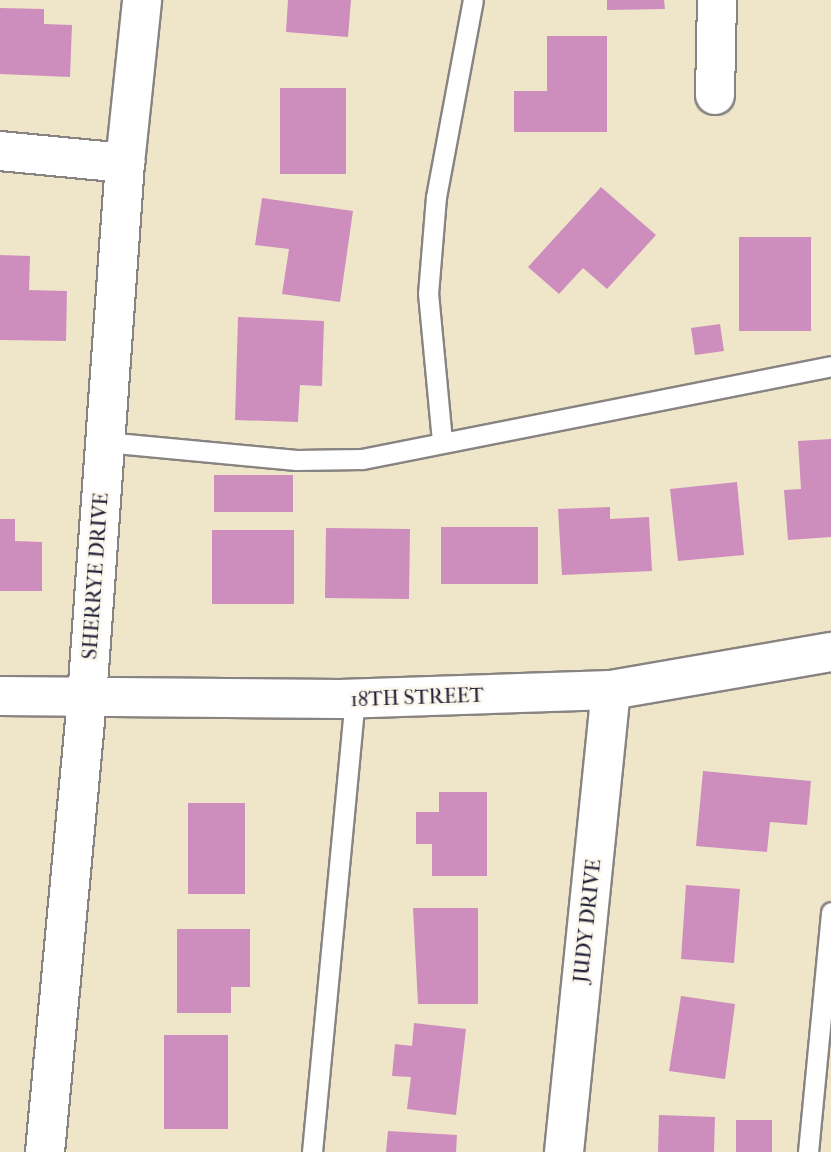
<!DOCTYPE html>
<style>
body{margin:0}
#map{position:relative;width:831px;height:1152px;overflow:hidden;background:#efe6ca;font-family:"IM FELL French Canon",serif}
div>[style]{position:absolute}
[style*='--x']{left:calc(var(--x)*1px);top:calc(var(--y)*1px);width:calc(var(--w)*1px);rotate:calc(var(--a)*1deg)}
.building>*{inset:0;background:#cd8ebd}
.roads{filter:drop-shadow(2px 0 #888482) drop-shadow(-2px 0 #888482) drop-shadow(0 2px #888482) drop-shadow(0 -2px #888482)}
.service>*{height:19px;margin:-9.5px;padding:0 9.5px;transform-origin:9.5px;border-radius:9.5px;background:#fff}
.minor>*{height:38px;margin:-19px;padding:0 19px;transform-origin:19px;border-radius:19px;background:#fff}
.tertiary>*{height:38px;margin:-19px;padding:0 19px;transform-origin:19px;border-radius:19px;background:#fff}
span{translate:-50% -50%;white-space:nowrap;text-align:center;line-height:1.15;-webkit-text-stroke:5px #fbf7ec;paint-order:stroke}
.street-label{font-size:21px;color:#22223b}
</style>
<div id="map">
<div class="building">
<i style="clip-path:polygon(288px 0,351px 0,348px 37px,286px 32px)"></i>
<i style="clip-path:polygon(607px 0,664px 0,665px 9px,607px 10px)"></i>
<i style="clip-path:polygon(0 8px,44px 9px,44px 24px,72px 25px,70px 77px,0 74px)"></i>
<i style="clip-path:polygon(547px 36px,607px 36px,607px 132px,514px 132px,514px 91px,547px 91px)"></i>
<i style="clip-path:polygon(280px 88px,346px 88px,346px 174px,280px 174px)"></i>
<i style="clip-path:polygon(601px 187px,656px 235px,607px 289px,583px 268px,559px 294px,528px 267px)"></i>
<i style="clip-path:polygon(262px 198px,353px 211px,340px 302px,282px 294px,289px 249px,255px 245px)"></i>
<i style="clip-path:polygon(739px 237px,811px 237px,811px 331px,739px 331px)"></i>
<i style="clip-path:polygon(0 255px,30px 256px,29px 290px,67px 291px,66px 341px,0 340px)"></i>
<i style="clip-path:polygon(238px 317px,324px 321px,322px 386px,300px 385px,298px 422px,235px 420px)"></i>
<i style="clip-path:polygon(720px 324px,724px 351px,695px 355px,691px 328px)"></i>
<i style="clip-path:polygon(831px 439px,831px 537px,788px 540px,784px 490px,801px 489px,798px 441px)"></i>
<i style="clip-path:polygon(214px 475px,293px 475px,293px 512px,214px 512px)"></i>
<i style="clip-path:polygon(737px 482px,744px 555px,678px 561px,670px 489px)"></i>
<i style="clip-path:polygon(610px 507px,610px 519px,649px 517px,652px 571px,562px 575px,558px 509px)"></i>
<i style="clip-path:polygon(0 519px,15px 519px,15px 541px,42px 542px,42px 591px,0 591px)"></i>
<i style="clip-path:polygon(441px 527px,538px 527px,538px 584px,441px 584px)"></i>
<i style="clip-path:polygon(326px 528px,410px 529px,409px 599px,325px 598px)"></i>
<i style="clip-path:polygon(212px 530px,294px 530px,294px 604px,212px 604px)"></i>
<i style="clip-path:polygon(703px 771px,811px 781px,807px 825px,770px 822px,767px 852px,696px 846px)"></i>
<i style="clip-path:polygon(439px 792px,487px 792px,487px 876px,432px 876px,432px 844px,416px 844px,416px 812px,439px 812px)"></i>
<i style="clip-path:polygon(188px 803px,245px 803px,245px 894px,188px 894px)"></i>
<i style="clip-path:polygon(686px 885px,740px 889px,734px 963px,681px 959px)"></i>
<i style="clip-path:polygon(413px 908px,478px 908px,478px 1004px,418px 1004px)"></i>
<i style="clip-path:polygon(177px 929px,250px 929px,250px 987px,231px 987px,231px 1013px,177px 1013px)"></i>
<i style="clip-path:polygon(681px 996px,735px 1004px,725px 1079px,669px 1071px)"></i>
<i style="clip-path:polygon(414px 1023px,466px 1029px,456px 1115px,407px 1109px,411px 1077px,392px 1076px,395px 1044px,412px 1046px)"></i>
<i style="clip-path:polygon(164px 1035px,228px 1035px,228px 1129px,164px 1129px)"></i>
<i style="clip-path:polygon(659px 1115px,715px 1117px,714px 1152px,658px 1152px)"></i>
<i style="clip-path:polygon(736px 1120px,772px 1120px,772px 1152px,736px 1152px)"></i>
<i style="clip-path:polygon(388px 1131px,457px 1135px,456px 1152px,386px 1152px)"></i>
</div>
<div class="roads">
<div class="service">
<i style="--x:442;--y:441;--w:148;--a:-95.4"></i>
<i style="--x:428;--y:294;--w:97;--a:-85.3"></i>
<i style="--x:436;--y:197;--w:200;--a:-79.4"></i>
<i style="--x:105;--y:442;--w:192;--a:5.4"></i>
<i style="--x:296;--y:460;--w:66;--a:-0.9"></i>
<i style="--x:362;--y:459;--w:478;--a:-11.2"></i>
<i style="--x:312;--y:1152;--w:456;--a:-84.6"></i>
<i style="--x:808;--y:1152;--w:241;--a:-84.5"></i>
</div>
<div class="minor">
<i style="--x:715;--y:95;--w:95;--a:-88.8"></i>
<i style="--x:0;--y:151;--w:126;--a:5.5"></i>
<i style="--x:45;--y:1152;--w:456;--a:-84.7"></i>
<i style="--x:87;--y:698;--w:536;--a:-85.94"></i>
<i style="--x:125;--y:163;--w:164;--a:-84"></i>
<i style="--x:564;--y:1152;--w:464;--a:-84.2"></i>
</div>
<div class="tertiary">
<i style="--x:0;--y:696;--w:340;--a:0.5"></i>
<i style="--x:340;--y:699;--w:271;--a:-1.9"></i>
<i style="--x:611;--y:690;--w:223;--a:-9.8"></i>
</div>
</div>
<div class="street-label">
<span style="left:95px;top:576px;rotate:-86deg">SHERRYE DRIVE</span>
<span style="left:417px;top:697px;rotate:-2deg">18TH STREET</span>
<span style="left:587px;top:921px;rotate:-84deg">JUDY DRIVE</span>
</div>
</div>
